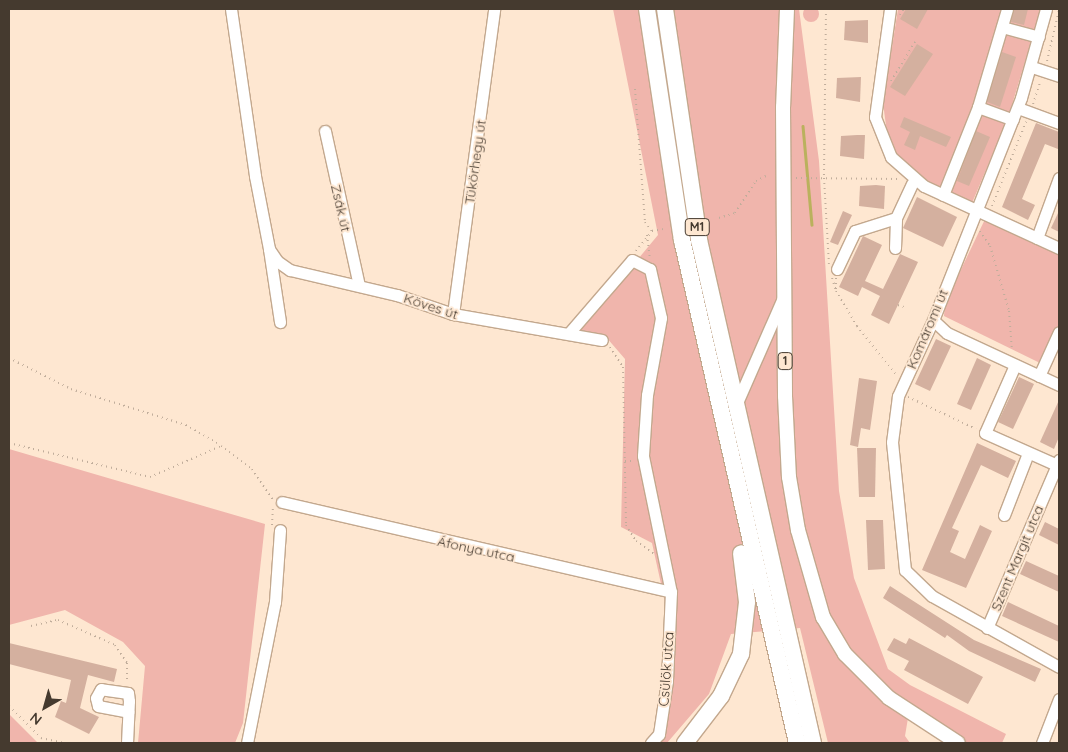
<!DOCTYPE html>
<meta charset="utf-8">
<style>
body{margin:0}
#map{position:relative;width:1068px;height:752px;overflow:hidden;background:#fee7d1;font-family:Quicksand,sans-serif}
div>[style]{position:absolute}
[style*='--x']{left:calc(var(--x)*1px);top:calc(var(--y)*1px);width:calc(var(--w)*1px);rotate:calc(var(--a)*1deg)}
.green>*{inset:0;background:#f0b5ac}
.round{border-radius:50%}
.stream>*{height:2.5px;margin:-1.25px;padding:0 1.25px;transform-origin:1.25px;border-radius:1.25px;background:#bab15d}
.building>*{inset:0;background:#d4b09f}
.path>*{height:2px;margin-top:-1px;transform-origin:0;background:repeating-linear-gradient(90deg,#c0ad9b 0 1px,transparent 0 5px)}
.roads{filter:drop-shadow(1px 0 #c3a88e) drop-shadow(-1px 0 #c3a88e) drop-shadow(0 1px #c3a88e) drop-shadow(0 -1px #c3a88e)}
.minor>*{height:11px;margin:-5.5px;padding:0 5.5px;transform-origin:5.5px;border-radius:5.5px;background:#fff}
.major>*{height:14px;margin:-7px;padding:0 7px;transform-origin:7px;border-radius:7px;background:#fff}
.highway>*{height:16px;margin:-8px;padding:0 8px;transform-origin:8px;border-radius:8px;background:#fff}
span{translate:-50% -50%;white-space:nowrap;text-align:center;line-height:1.15;-webkit-text-stroke:4px #fee7d1;paint-order:stroke}
.shield-label span{padding:1px 4px;background:#fee7d1;border:1px solid;border-radius:4px;-webkit-text-stroke-width:0}
.shield-label{font-size:12px;color:#453a2f;font-weight:700}
.street-label{font-size:14px;color:#453a2f}
.frame{position:absolute;inset:0;border:10px solid #453a2f;pointer-events:none}
.north{position:absolute;left:20px;top:682px;width:50px;height:50px;-webkit-text-stroke:4px #fee7d1;paint-order:stroke;rotate:218deg;font-size:14px;font-weight:700;line-height:20px;text-align:center;color:#453a2f}
.north::after{content:'';display:block;margin:auto;width:18px;height:22px;background:#453a2f;clip-path:polygon(50% 0,100% 100%,50% 72%,0 100%)}
</style>
<div id="map">
<div class="green">
<i class="round" style="left:803px;top:6px;width:16px;height:16px"></i>
<i style="clip-path:polygon(613px 9px,799px 9px,819px 161px,839px 491px,854px 578px,888px 669px,910px 685px,1006px 734px,1002px 743px,962px 743px,909px 712px,905px 736px,910px 743px,828px 743px,800px 628px,731px 634px,709px 694px,667px 743px,656px 743px,665px 733px,665px 602px,652px 543px,621px 527px,625px 359px,606px 337px,579px 330px,658px 235px)"></i>
<i style="clip-path:polygon(898px 9px,1041px 9px,1008px 118px,972px 203px,929px 184px,895px 153px,887px 133px,883px 103px)"></i>
<i style="clip-path:polygon(987px 215px,1059px 248px,1059px 332px,1040px 363px,944px 316px,945px 303px)"></i>
<i style="clip-path:polygon(9px 449px,265px 524px,243px 723px,235px 743px,138px 743px,145px 666px,123px 642px,65px 610px,9px 625px)"></i>
<i style="clip-path:polygon(9px 714px,37px 742px,39px 743px,9px 743px)"></i>
</div>
<div class="stream">
<i style="--x:803;--y:126;--w:99;--a:84.8"></i>
</div>
<div class="building">
<i style="clip-path:polygon(906px 9px,928px 9px,917px 29px,900px 19px)"></i>
<i style="clip-path:polygon(1014px 9px,1028px 9px,1024px 25px,1011px 22px)"></i>
<i style="clip-path:polygon(868px 20px,868px 43px,844px 40px,845px 21px)"></i>
<i style="clip-path:polygon(917px 44px,933px 54px,905px 96px,890px 87px)"></i>
<i style="clip-path:polygon(1002px 52px,1016px 57px,1000px 107px,987px 102px)"></i>
<i style="clip-path:polygon(861px 77px,860px 102px,836px 98px,837px 78px)"></i>
<i style="clip-path:polygon(904px 117px,951px 137px,946px 147px,920px 136px,915px 150px,904px 145px,910px 132px,900px 127px)"></i>
<i style="clip-path:polygon(1036px 123px,1059px 132px,1059px 145px,1058px 149px,1045px 144px,1022px 199px,1035px 205px,1028px 220px,1002px 207px)"></i>
<i style="clip-path:polygon(976px 131px,990px 137px,969px 186px,957px 181px)"></i>
<i style="clip-path:polygon(857px 135px,865px 135px,864px 159px,840px 156px,841px 136px)"></i>
<i style="clip-path:polygon(876px 185px,885px 186px,884px 209px,859px 206px,860px 186px)"></i>
<i style="clip-path:polygon(917px 197px,957px 217px,943px 247px,903px 228px)"></i>
<i style="clip-path:polygon(843px 211px,852px 215px,838px 245px,830px 242px)"></i>
<i style="clip-path:polygon(1059px 211px,1059px 232px,1051px 228px)"></i>
<i style="clip-path:polygon(863px 236px,882px 245px,865px 281px,883px 289px,900px 254px,918px 262px,889px 324px,871px 315px,880px 296px,862px 287px,858px 296px,839px 287px)"></i>
<i style="clip-path:polygon(936px 339px,951px 346px,930px 391px,915px 384px)"></i>
<i style="clip-path:polygon(977px 358px,991px 365px,971px 410px,957px 404px)"></i>
<i style="clip-path:polygon(1019px 377px,1034px 384px,1013px 429px,998px 422px)"></i>
<i style="clip-path:polygon(859px 378px,877px 381px,870px 430px,861px 428px,858px 447px,850px 445px)"></i>
<i style="clip-path:polygon(1059px 400px,1059px 437px,1054px 449px,1040px 442px)"></i>
<i style="clip-path:polygon(977px 443px,1016px 461px,1008px 478px,981px 465px,952px 528px,959px 531px,950px 552px,965px 559px,980px 525px,992px 531px,966px 588px,922px 570px)"></i>
<i style="clip-path:polygon(857px 448px,876px 448px,875px 497px,859px 497px)"></i>
<i style="clip-path:polygon(866px 520px,883px 520px,885px 569px,868px 570px)"></i>
<i style="clip-path:polygon(1045px 522px,1059px 529px,1059px 545px,1039px 535px)"></i>
<i style="clip-path:polygon(1026px 561px,1059px 576px,1059px 592px,1020px 574px)"></i>
<i style="clip-path:polygon(890px 586px,974px 640px,1041px 669px,1035px 682px,969px 651px,947px 635px,945px 638px,883px 598px)"></i>
<i style="clip-path:polygon(1008px 602px,1059px 626px,1059px 642px,1002px 616px)"></i>
<i style="clip-path:polygon(894px 638px,906px 644px,909px 638px,983px 677px,968px 704px,904px 670px,909px 661px,887px 650px)"></i>
<i style="clip-path:polygon(9px 643px,117px 669px,114px 682px,88px 675px,80px 708px,99px 717px,89px 734px,55px 717px,61px 701px,66px 703px,71px 680px,9px 664px)"></i>
</div>
<div class="path">
<i style="--x:826;--y:9;--w:169;--a:90.7"></i>
<i style="--x:824;--y:178;--w:86;--a:86.7"></i>
<i style="--x:900;--y:15;--w:7;--a:-56"></i>
<i style="--x:1047;--y:61;--w:52;--a:-76.8"></i>
<i style="--x:891;--y:81;--w:46;--a:-58.4"></i>
<i style="--x:635;--y:89;--w:133;--a:85.7"></i>
<i style="--x:645;--y:222;--w:11;--a:52"></i>
<i style="--x:1033;--y:104;--w:25;--a:-72"></i>
<i style="--x:796;--y:178;--w:104;--a:0.6"></i>
<i style="--x:992;--y:206;--w:91;--a:-68"></i>
<i style="--x:719;--y:218;--w:17;--a:-17"></i>
<i style="--x:735;--y:213;--w:38;--a:-57"></i>
<i style="--x:756;--y:181;--w:11;--a:-27"></i>
<i style="--x:980;--y:231;--w:18;--a:56"></i>
<i style="--x:990;--y:246;--w:68;--a:73.7"></i>
<i style="--x:1009;--y:311;--w:40;--a:85.7"></i>
<i style="--x:647;--y:235;--w:23;--a:83"></i>
<i style="--x:636;--y:251;--w:26;--a:-51"></i>
<i style="--x:652;--y:231;--w:11;--a:-10"></i>
<i style="--x:832;--y:278;--w:14;--a:73"></i>
<i style="--x:836;--y:278;--w:13;--a:90"></i>
<i style="--x:836;--y:291;--w:41;--a:59"></i>
<i style="--x:857;--y:326;--w:64;--a:51.3"></i>
<i style="--x:898;--y:305;--w:6;--a:18"></i>
<i style="--x:610;--y:347;--w:24;--a:57"></i>
<i style="--x:623;--y:367;--w:158;--a:88.9"></i>
<i style="--x:626;--y:525;--w:19;--a:58"></i>
<i style="--x:636;--y:541;--w:22;--a:36"></i>
<i style="--x:9;--y:358;--w:69;--a:26.6"></i>
<i style="--x:71;--y:389;--w:121;--a:17.4"></i>
<i style="--x:186;--y:425;--w:39;--a:30"></i>
<i style="--x:908;--y:397;--w:75;--a:25.2"></i>
<i style="--x:9;--y:443;--w:145;--a:13.6"></i>
<i style="--x:150;--y:477;--w:77;--a:-23.6"></i>
<i style="--x:221;--y:446;--w:39;--a:37"></i>
<i style="--x:252;--y:469;--w:37;--a:56"></i>
<i style="--x:625;--y:461;--w:10;--a:0"></i>
<i style="--x:272;--y:525;--w:18;--a:-87"></i>
<i style="--x:31;--y:626;--w:28;--a:-13"></i>
<i style="--x:58;--y:620;--w:62;--a:23.7"></i>
<i style="--x:115;--y:645;--w:22;--a:56"></i>
<i style="--x:127;--y:663;--w:20;--a:90"></i>
<i style="--x:9;--y:706;--w:45;--a:45"></i>
<i style="--x:41;--y:738;--w:24;--a:12"></i>
</div>
<div class="roads">
<div class="minor">
<i style="--x:231;--y:9;--w:169;--a:81.8"></i>
<i style="--x:255;--y:176;--w:74;--a:79.1"></i>
<i style="--x:269;--y:249;--w:14;--a:56"></i>
<i style="--x:277;--y:261;--w:16;--a:35"></i>
<i style="--x:290;--y:270;--w:110;--a:13.2"></i>
<i style="--x:397;--y:295;--w:59;--a:18.7"></i>
<i style="--x:453;--y:314;--w:151;--a:9.9"></i>
<i style="--x:890;--y:9;--w:109;--a:97.9"></i>
<i style="--x:875;--y:117;--w:43;--a:68.2"></i>
<i style="--x:891;--y:157;--w:44;--a:41.3"></i>
<i style="--x:924;--y:186;--w:149;--a:24.7"></i>
<i style="--x:1046;--y:9;--w:92;--a:105.7"></i>
<i style="--x:1021;--y:98;--w:239;--a:111.6"></i>
<i style="--x:933;--y:320;--w:84;--a:114.7"></i>
<i style="--x:898;--y:396;--w:46;--a:97.4"></i>
<i style="--x:892;--y:442;--w:129;--a:84.2"></i>
<i style="--x:905;--y:570;--w:37;--a:44"></i>
<i style="--x:932;--y:596;--w:145;--a:29.2"></i>
<i style="--x:1002;--y:27;--w:38;--a:15"></i>
<i style="--x:1032;--y:67;--w:28;--a:18"></i>
<i style="--x:978;--y:107;--w:37;--a:20"></i>
<i style="--x:1018;--y:108;--w:44;--a:20.1"></i>
<i style="--x:325;--y:131;--w:158;--a:77.6"></i>
<i style="--x:943;--y:195;--w:95;--a:-68.3"></i>
<i style="--x:978;--y:107;--w:102;--a:-73.5"></i>
<i style="--x:1037;--y:238;--w:64;--a:-69.9"></i>
<i style="--x:895;--y:248;--w:30;--a:-88"></i>
<i style="--x:269;--y:249;--w:74;--a:81.4"></i>
<i style="--x:837;--y:269;--w:42;--a:-64.7"></i>
<i style="--x:855;--y:231;--w:43;--a:-17.6"></i>
<i style="--x:896;--y:218;--w:38;--a:-65"></i>
<i style="--x:453;--y:314;--w:308;--a:-82.3"></i>
<i style="--x:933;--y:320;--w:19;--a:43"></i>
<i style="--x:947;--y:333;--w:123;--a:24.9"></i>
<i style="--x:569;--y:333;--w:96;--a:-49.2"></i>
<i style="--x:632;--y:260;--w:20;--a:27"></i>
<i style="--x:650;--y:269;--w:50;--a:77.3"></i>
<i style="--x:661;--y:318;--w:78;--a:100.3"></i>
<i style="--x:647;--y:395;--w:61;--a:93.8"></i>
<i style="--x:643;--y:456;--w:139;--a:78.4"></i>
<i style="--x:671;--y:592;--w:89;--a:92.6"></i>
<i style="--x:667;--y:681;--w:54;--a:98.6"></i>
<i style="--x:659;--y:734;--w:12;--a:132"></i>
<i style="--x:1015;--y:365;--w:74;--a:113.8"></i>
<i style="--x:985;--y:433;--w:79;--a:24"></i>
<i style="--x:1039;--y:376;--w:48;--a:-65.6"></i>
<i style="--x:736;--y:405;--w:117;--a:-66.3"></i>
<i style="--x:282;--y:502;--w:399;--a:13"></i>
<i style="--x:1004;--y:515;--w:66;--a:-68.8"></i>
<i style="--x:987;--y:628;--w:183;--a:-66.8"></i>
<i style="--x:127;--y:743;--w:42;--a:-87.3"></i>
<i style="--x:129;--y:701;--w:8;--a:-97"></i>
<i style="--x:128;--y:693;--w:27;--a:-172"></i>
<i style="--x:101;--y:689;--w:10;--a:119"></i>
<i style="--x:96;--y:698;--w:8;--a:76"></i>
<i style="--x:98;--y:706;--w:31;--a:11"></i>
<i style="--x:247;--y:743;--w:144;--a:-78.8"></i>
<i style="--x:275;--y:602;--w:72;--a:-86"></i>
<i style="--x:1042;--y:743;--w:47;--a:-68.9"></i>
</div>
<div class="major">
<i style="--x:787;--y:9;--w:98;--a:92.3"></i>
<i style="--x:783;--y:107;--w:289;--a:89.6"></i>
<i style="--x:785;--y:396;--w:81;--a:87.2"></i>
<i style="--x:789;--y:477;--w:54;--a:80.4"></i>
<i style="--x:798;--y:530;--w:91;--a:74"></i>
<i style="--x:823;--y:617;--w:43;--a:59.3"></i>
<i style="--x:845;--y:654;--w:62;--a:45"></i>
<i style="--x:889;--y:698;--w:82;--a:33.1"></i>
</div>
<div class="highway">
<i style="--x:647;--y:9;--w:234;--a:81.4"></i>
<i style="--x:682;--y:240;--w:516;--a:77.12"></i>
<i style="--x:665;--y:9;--w:233;--a:81.6"></i>
<i style="--x:699;--y:240;--w:516;--a:77.23"></i>
<i style="--x:685;--y:743;--w:59;--a:-52.5"></i>
<i style="--x:721;--y:696;--w:47;--a:-64.5"></i>
<i style="--x:741;--y:654;--w:52;--a:-83.4"></i>
<i style="--x:747;--y:602;--w:49;--a:-97"></i>
</div>
</div>
<div class="shield-label">
<span style="left:697px;top:227px">M1</span>
<span style="left:785px;top:361px">1</span>
</div>
<div class="street-label">
<span style="left:475px;top:162px;rotate:-82deg">Tükörhegy út</span>
<span style="left:341px;top:208px;rotate:77deg">Zsák út</span>
<span style="left:431px;top:306px;rotate:18deg">Köves út</span>
<span style="left:927px;top:329px;rotate:-67deg">Komáromi út</span>
<span style="left:476px;top:549px;rotate:12deg">Áfonya utca</span>
<span style="left:1017px;top:558px;rotate:-67deg">Szent Margit utca</span>
<span style="left:666px;top:669px;rotate:-86deg">Csülök utca</span>
</div>
<div class="frame"></div>
<div class="north">N</div>
</div>
